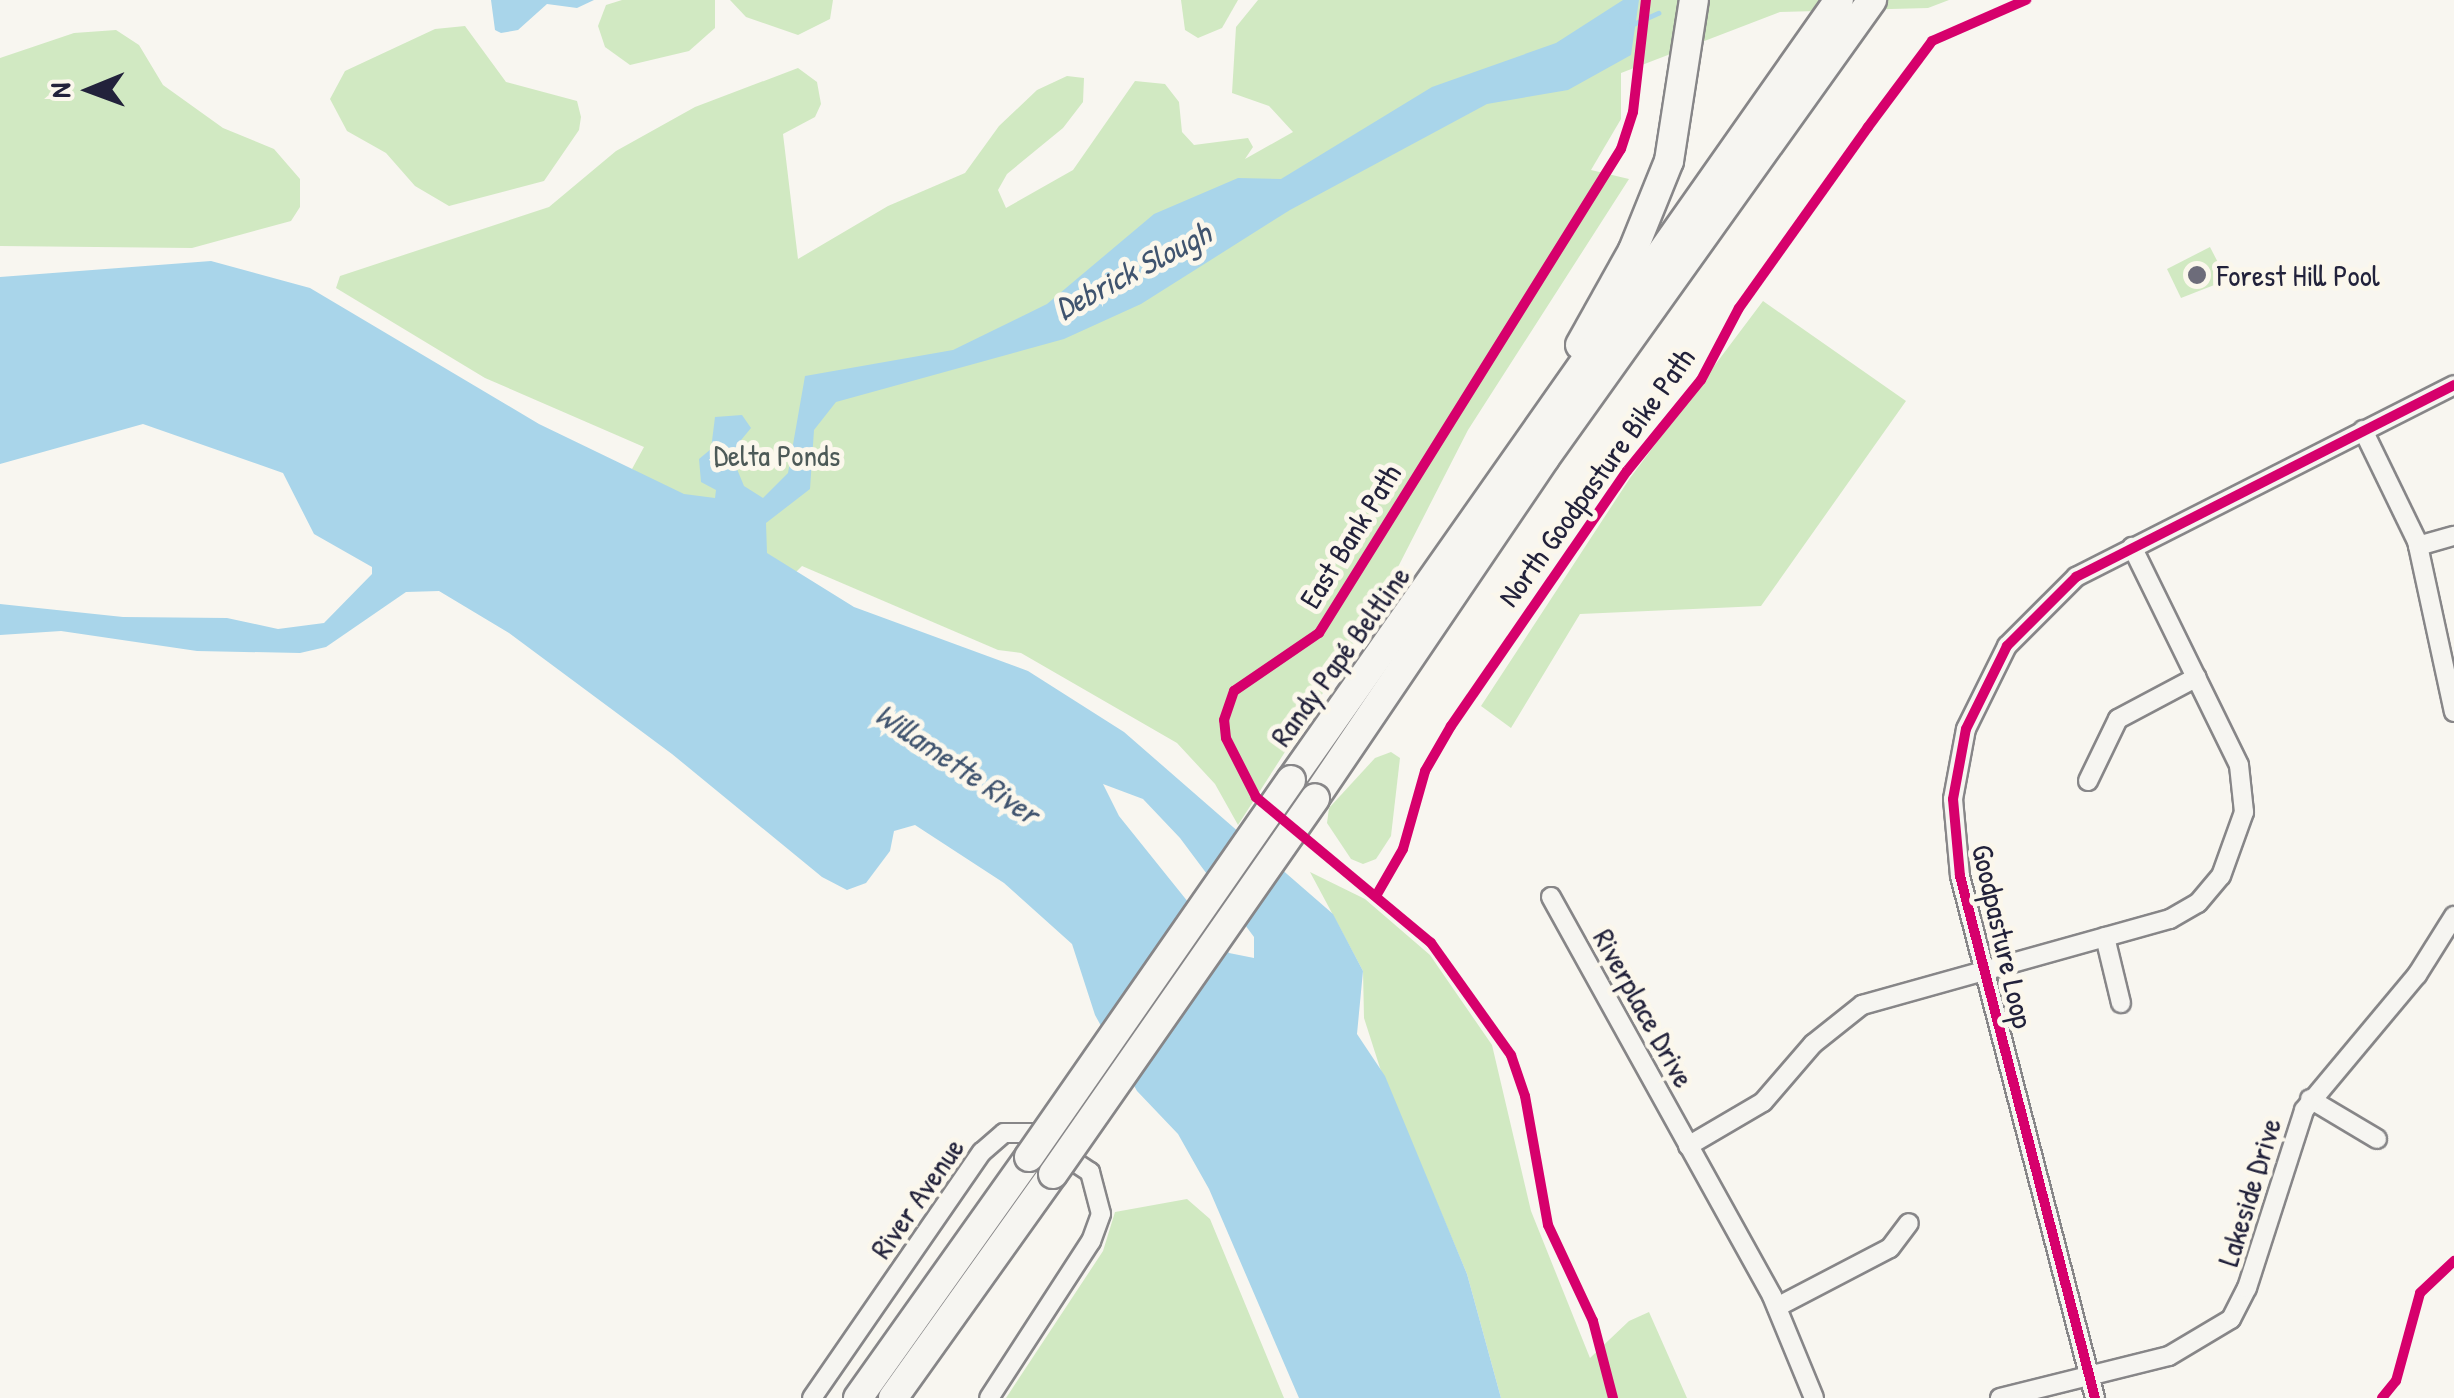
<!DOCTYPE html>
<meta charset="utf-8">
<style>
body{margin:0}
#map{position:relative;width:2454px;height:1398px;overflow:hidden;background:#f8f6f0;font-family:"Patrick Hand",sans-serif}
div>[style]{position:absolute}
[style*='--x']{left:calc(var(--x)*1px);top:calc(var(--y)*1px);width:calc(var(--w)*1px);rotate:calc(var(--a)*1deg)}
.green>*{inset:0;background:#d1e9c2}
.water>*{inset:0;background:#a9d5ea}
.stream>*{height:5px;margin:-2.5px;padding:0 2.5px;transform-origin:2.5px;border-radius:2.5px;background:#a9d5ea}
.roads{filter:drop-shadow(2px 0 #878688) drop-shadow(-2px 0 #878688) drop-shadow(0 2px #878688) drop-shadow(0 -2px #878688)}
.minor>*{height:18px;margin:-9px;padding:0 9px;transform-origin:9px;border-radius:9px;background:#f6f5f1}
.highway>*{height:28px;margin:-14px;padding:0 14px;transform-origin:14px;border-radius:14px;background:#f6f5f1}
.bridges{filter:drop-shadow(2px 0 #878688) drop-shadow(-2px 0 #878688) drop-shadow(0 2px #878688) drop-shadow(0 -2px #878688)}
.highway-bridge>*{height:28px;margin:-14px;padding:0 14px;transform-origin:14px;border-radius:14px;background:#f6f5f1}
.cycleway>*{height:10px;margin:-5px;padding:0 5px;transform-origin:5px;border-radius:5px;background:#d6006c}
.dots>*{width:28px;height:28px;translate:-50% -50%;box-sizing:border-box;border:5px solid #fbf7ec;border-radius:50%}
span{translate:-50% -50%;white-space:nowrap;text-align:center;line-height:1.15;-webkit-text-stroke:10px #fbf7ec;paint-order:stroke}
.poi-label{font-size:30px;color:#22223b}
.left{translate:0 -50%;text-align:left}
.park-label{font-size:30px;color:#4d5a58}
.street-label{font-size:30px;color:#22223b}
.water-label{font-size:32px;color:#40546f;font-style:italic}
.north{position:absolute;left:40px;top:40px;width:100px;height:100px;-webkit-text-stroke:8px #fbf7ec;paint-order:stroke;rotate:269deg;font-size:28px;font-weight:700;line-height:40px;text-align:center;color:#22223b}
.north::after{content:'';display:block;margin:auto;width:35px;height:45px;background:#22223b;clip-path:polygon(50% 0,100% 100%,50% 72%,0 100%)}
</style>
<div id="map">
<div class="green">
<i style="clip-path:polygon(622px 0,715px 0,715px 28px,689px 51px,630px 65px,605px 47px,598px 26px,606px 5px)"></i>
<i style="clip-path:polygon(730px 0,833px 0,830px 19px,798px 35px,746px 17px)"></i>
<i style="clip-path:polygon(1181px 0,1238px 0,1222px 28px,1198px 38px,1185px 30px)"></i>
<i style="clip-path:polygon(1258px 0,1949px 0,1928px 8px,1780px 12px,1621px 73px,1621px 119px,1591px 170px,1629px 179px,1468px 430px,1375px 612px,1238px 825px,1215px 784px,1177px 743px,1021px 653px,998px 650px,802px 566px,796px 572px,632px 469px,644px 447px,485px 378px,336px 288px,340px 276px,549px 207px,616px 151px,695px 107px,798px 68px,817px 82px,821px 104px,815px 117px,783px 134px,798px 259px,888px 206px,965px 173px,999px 126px,1037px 90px,1067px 76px,1084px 78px,1083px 102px,1063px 128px,1007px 174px,998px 190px,1006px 208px,1073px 170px,1135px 81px,1165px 84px,1179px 102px,1182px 132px,1194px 145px,1248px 138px,1253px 147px,1245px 159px,1293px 132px,1269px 106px,1232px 93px,1236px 27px)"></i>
<i style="clip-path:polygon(465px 26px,506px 82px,577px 101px,581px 117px,579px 130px,544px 181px,449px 206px,415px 186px,386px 153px,347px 131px,330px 99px,345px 71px,435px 29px)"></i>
<i style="clip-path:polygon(116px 30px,139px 45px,163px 85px,223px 128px,274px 149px,300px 179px,300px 207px,291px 221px,192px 248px,0 246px,0 58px,74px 33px)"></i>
<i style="clip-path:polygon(2210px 247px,2227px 280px,2181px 298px,2167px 269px)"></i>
<i style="clip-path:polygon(1763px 301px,1906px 401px,1761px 606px,1580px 614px,1511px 728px,1481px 706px,1630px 478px)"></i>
<i style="clip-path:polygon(1391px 752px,1400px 758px,1391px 836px,1376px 859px,1363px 864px,1351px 859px,1327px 823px,1329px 808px,1375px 758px)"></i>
<i style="clip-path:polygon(1310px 872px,1365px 899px,1430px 955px,1492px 1045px,1531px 1211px,1590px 1358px,1629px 1321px,1649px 1312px,1687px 1398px,1501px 1398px,1467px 1274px,1380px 1068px,1364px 1018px,1363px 971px)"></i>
<i style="clip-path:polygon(1187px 1199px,1210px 1219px,1284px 1398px,1006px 1398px,1103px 1251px,1115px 1212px)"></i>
</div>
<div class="water">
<i style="clip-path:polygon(491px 0,594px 0,577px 8px,547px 4px,518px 30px,501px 33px,495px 30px)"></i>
<i style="clip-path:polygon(evenodd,1623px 0,1639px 0,1631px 55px,1568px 90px,1487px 104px,1290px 210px,1141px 304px,1064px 339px,836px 402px,814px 430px,810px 489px,766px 523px,767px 553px,854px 607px,1028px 671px,1124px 732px,1333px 914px,1363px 971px,1357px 1034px,1385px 1076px,1467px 1274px,1501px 1398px,1299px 1398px,1209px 1189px,1178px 1134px,1137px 1091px,1095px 1015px,1072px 944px,1004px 883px,915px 825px,894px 831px,890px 851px,866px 883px,847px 890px,822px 877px,672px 754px,509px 633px,439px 591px,406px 592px,326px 647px,300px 653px,197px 651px,61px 631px,0 635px,0 604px,123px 617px,227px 618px,278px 629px,324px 623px,372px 574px,372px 567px,314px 534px,283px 473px,143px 424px,0 464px,0 277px,211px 261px,310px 288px,539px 424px,684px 494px,715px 498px,716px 490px,701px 482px,699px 459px,711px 449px,715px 417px,742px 415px,751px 428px,737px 445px,737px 469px,744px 486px,763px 498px,788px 473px,805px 376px,953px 350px,1047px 304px,1154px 214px,1238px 178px,1281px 179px,1432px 87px,1556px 43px,1623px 0,1103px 784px,1143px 799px,1180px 838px,1254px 937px,1254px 958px,1229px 953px,1119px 816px,1103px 784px)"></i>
</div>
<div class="stream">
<i style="--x:1631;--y:25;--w:30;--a:-24"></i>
</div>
<div class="roads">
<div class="minor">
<i style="--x:2363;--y:430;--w:123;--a:64.1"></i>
<i style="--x:2417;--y:541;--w:175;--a:77.8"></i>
<i style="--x:2418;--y:546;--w:37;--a:-16"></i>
<i style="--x:2088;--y:781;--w:69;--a:-64.2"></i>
<i style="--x:2118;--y:719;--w:89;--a:-28"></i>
<i style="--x:1551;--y:897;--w:456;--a:61"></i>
<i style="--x:1772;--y:1296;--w:110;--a:67.6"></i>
<i style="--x:2105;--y:937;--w:68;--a:76.4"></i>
<i style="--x:2310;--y:1099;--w:78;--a:30.8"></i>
<i style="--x:1688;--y:1146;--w:87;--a:-30.4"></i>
<i style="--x:1763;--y:1102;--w:77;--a:-49.2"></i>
<i style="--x:1813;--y:1044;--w:63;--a:-38.5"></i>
<i style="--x:1862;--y:1005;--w:320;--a:-15.6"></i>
<i style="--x:2170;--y:919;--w:32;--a:-30"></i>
<i style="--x:2198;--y:903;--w:35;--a:-50"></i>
<i style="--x:2221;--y:876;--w:68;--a:-70.2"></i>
<i style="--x:2244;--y:812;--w:47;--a:-96.1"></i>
<i style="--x:2239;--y:765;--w:243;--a:-116.1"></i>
<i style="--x:1777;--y:1307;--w:127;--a:-27.6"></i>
<i style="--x:1890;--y:1248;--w:31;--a:-53"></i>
<i style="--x:812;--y:1398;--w:299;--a:-55.4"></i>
<i style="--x:982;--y:1152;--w:29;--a:-41"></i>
<i style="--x:1004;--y:1133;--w:27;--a:0"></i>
<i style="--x:1031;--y:1133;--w:71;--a:33.5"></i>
<i style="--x:1090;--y:1172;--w:43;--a:75.3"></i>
<i style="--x:1101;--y:1214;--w:29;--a:110"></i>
<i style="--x:1091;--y:1241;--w:187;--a:123"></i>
<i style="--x:2000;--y:1398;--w:174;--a:-14"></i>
<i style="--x:2169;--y:1356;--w:72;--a:-30.8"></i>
<i style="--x:2231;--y:1319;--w:35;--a:-63"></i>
<i style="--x:2247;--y:1288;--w:187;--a:-72.2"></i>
<i style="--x:2304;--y:1110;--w:176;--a:-50.1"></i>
<i style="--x:2417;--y:975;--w:70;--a:-57.9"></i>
<i style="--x:2095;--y:1398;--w:539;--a:-104.5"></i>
<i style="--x:1960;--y:876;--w:77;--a:-95.2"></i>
<i style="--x:1953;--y:799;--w:71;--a:-79.5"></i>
<i style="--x:1966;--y:729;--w:93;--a:-63.7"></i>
<i style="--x:2007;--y:646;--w:98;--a:-45"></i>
<i style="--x:2076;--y:577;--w:424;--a:-26.9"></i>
</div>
<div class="highway">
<i style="--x:1580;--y:345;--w:109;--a:-60.8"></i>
<i style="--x:1633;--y:250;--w:96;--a:-68"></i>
<i style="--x:1669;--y:161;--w:163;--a:-81.2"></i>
<i style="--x:1291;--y:780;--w:953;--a:-54.91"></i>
<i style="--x:1315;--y:798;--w:410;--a:-55.9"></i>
<i style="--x:1545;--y:458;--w:563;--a:-54.47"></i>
<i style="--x:858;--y:1398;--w:296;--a:-54.6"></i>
<i style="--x:893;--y:1398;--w:275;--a:-54.5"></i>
</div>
</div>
<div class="bridges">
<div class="highway-bridge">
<i style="--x:1029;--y:1157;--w:459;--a:-55.2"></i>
<i style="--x:1053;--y:1174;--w:458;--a:-55.1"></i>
</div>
</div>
<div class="cycleway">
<i style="--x:1376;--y:896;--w:54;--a:-60.1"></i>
<i style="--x:1403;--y:849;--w:81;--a:-74.2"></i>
<i style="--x:1425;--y:771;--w:52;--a:-60"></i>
<i style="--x:1451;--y:726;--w:310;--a:-55.4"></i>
<i style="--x:1627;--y:471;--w:117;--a:-50.9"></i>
<i style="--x:1701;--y:380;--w:81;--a:-62.2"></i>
<i style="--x:1739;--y:308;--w:222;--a:-54.5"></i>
<i style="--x:1868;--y:127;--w:107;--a:-53.3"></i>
<i style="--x:1932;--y:41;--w:103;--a:-23.6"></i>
<i style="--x:1613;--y:1398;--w:80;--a:-104.6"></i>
<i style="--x:1593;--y:1321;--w:106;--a:-115.1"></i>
<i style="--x:1548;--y:1225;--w:131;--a:-100.1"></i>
<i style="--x:1525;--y:1096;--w:43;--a:-108.9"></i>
<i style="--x:1511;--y:1055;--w:138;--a:-125.5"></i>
<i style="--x:1431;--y:943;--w:228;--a:-140.2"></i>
<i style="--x:1256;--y:797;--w:66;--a:-117"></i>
<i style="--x:1226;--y:738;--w:18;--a:-96"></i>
<i style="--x:1224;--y:720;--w:31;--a:-71"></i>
<i style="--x:1234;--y:691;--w:103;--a:-34.3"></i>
<i style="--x:1319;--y:633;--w:570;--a:-58.04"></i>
<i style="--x:1621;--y:149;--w:39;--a:-72"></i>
<i style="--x:1633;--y:112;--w:113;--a:-83.4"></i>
<i style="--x:2095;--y:1398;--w:539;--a:-104.5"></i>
<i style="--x:1960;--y:876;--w:77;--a:-95.2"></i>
<i style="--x:1953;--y:799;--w:71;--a:-79.5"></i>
<i style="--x:1966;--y:729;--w:93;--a:-63.7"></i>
<i style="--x:2007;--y:646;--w:98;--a:-45"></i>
<i style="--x:2076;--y:577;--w:424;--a:-26.9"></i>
<i style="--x:2382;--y:1398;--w:22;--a:-51"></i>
<i style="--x:2396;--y:1381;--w:91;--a:-74.7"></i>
<i style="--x:2420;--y:1293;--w:47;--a:-43.3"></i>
</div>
<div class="dots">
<i style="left:2197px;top:275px;background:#6d6c7a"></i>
</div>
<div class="poi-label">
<span class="left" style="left:2217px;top:275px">Forest Hill Pool</span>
</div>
<div class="park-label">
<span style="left:777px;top:455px">Delta Ponds</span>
</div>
<div class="street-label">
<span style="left:1596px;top:477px;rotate:-54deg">North Goodpasture Bike Path</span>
<span style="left:1350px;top:536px;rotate:-58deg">East Bank Path</span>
<span style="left:1340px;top:656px;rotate:-54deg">Randy Papé Beltline</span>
<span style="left:2003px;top:936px;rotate:77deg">Goodpasture Loop</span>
<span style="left:1644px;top:1008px;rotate:61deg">Riverplace Drive</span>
<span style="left:2249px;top:1192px;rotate:-73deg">Lakeside Drive</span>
<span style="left:917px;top:1198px;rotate:-55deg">River Avenue</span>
</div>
<div class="water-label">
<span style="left:1133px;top:271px;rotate:-28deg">Debrick Slough</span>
<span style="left:957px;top:764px;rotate:34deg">Willamette River</span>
</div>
<div class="north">N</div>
</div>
